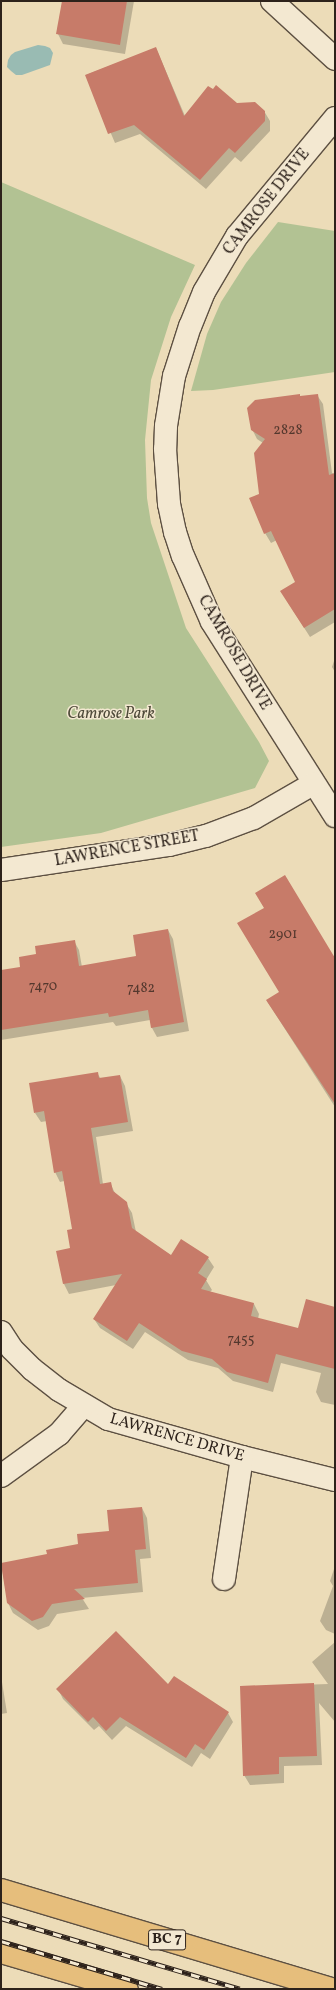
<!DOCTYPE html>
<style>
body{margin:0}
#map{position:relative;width:336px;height:1990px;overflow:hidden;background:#ecdcb8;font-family:Vollkorn,serif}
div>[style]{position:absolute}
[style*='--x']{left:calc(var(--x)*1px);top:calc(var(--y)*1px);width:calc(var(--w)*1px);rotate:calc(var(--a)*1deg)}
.green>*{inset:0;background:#b2c293}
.water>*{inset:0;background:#99bbb3}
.shadow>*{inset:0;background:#0003}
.building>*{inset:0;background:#c77b69}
.roads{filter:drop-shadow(1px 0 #5d5042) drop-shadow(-1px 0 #5d5042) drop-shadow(0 1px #5d5042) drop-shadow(0 -1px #5d5042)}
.minor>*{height:22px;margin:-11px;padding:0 11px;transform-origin:11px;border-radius:11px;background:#f3e8d1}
.major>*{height:22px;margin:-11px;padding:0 11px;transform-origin:11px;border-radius:11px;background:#e6be7c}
.rail>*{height:4.5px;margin-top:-2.25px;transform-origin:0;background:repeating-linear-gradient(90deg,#f3e8d1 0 9px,#2d221b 0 18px);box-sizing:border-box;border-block:1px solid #2d221b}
span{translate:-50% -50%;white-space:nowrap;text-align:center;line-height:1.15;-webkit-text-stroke:3px #f3e8d1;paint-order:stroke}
.number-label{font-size:14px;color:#54382e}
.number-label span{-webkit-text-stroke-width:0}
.shield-label span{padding:1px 3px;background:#f3e8d1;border:1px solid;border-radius:3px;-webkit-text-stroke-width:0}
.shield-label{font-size:15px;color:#2d221b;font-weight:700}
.street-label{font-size:16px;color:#2d221b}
.park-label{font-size:16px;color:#4e4a39;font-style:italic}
.frame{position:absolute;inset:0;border:2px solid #2d221b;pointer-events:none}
</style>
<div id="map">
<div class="green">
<i style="clip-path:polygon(1px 182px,195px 265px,171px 317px,151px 380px,145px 440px,147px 498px,151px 523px,186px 628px,259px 742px,269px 761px,255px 788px,101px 833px,1px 847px)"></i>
<i style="clip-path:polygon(278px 222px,335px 231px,335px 372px,213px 390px,191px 391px,207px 334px,221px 302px,246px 263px)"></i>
</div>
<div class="water">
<i style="clip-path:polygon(38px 45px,45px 46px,50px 48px,53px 53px,50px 65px,22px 75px,16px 75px,11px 71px,7px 67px,8px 60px,11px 55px,15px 52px)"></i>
</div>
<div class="shadow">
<i style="clip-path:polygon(63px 1px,134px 1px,125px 54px,63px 44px,58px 34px)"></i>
<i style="clip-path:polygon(156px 48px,185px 116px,237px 104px,264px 111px,270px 121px,270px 131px,241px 162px,235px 157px,206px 189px,140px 134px,115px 143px,86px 75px)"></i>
<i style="clip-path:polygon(317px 395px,323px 404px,332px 473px,335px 474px,335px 622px,310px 637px,287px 601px,297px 582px,277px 540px,271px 543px,265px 533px,260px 495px,263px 443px,257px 439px,252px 429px,300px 397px)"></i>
<i style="clip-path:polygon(335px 658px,335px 672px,332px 667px)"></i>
<i style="clip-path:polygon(168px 930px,173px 939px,189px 1031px,157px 1037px,152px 1028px,150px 1020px,116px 1026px,113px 1022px,1px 1040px,1px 1000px,22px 968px,38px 955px,74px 941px,79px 950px,82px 967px,137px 957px)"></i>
<i style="clip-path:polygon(335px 956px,335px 1107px,267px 1001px)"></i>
<i style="clip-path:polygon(97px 1073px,101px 1079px,120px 1076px,125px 1086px,133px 1131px,96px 1137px,103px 1184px,110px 1183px,116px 1195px,126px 1203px,132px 1213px,136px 1232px,172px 1256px,208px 1258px,214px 1267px,206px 1280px,212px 1290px,210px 1292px,254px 1304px,259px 1314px,258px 1319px,299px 1329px,335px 1308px,335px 1405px,321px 1402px,316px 1392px,321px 1373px,281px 1363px,273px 1392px,233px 1381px,218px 1368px,188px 1360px,145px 1332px,133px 1349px,100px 1328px,94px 1319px,116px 1285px,69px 1294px,64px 1284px,58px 1252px,71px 1249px,73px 1230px,64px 1181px,60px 1182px,55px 1172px,47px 1121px,41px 1122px,35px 1113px)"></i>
<i style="clip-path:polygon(142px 1508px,147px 1518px,151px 1558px,140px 1559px,143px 1592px,82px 1598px,89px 1609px,57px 1614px,49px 1626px,38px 1630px,13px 1613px,8px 1603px,1px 1564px,48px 1555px,79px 1545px,110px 1532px)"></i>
<i style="clip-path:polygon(335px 1566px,335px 1634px,326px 1630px,320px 1621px,333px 1586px,330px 1581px)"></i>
<i style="clip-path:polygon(335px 1642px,335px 1722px,319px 1703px,322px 1765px,284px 1766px,284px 1783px,250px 1785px,244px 1775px,241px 1687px,328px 1684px,312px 1662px)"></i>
<i style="clip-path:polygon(1px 1676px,7px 1713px,1px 1714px)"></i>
<i style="clip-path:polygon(169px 1686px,228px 1713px,233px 1722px,210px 1759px,201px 1753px,192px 1767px,126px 1726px,112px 1740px,99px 1726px,94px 1730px,63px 1699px,58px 1689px)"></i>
</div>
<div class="building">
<i style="clip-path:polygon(62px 1px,127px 1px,120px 45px,56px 34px)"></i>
<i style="clip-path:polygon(156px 47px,184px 116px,208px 86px,213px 89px,216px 85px,237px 103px,255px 102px,265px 111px,265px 121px,235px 153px,229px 148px,200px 180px,134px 125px,108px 134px,85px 75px)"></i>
<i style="clip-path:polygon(300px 394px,300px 396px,318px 394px,329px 475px,335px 473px,335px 609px,304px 628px,280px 591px,295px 582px,271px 531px,264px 534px,249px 498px,259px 494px,254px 453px,265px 439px,251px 430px,247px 408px,255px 400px)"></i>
<i style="clip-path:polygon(285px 875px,335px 958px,335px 1104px,266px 1000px,279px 992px,237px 923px,264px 908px,255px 893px)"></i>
<i style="clip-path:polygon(168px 929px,184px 1022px,151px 1028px,148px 1010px,109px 1017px,108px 1013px,1px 1030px,1px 970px,20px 967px,19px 957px,36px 954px,35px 946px,75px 940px,79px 966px,136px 956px,133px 935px)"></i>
<i style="clip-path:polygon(98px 1072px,99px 1078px,120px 1075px,128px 1122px,91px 1128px,100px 1184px,111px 1182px,113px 1191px,127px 1202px,132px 1228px,171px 1255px,181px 1239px,209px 1257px,198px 1273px,207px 1279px,201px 1289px,254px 1303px,251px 1316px,298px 1328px,306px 1299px,335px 1307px,335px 1369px,276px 1354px,268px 1383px,227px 1372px,212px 1359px,182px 1351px,139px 1323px,127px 1341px,93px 1319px,122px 1274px,63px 1284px,56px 1251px,70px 1248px,67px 1230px,72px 1229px,62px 1171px,54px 1173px,44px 1111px,34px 1113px,29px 1083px)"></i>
<i style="clip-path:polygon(142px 1507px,146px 1549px,135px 1550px,138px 1583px,74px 1589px,85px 1599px,52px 1604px,43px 1617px,32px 1621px,7px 1603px,1px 1563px,47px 1554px,46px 1550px,78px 1544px,77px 1534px,109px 1531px,107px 1510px)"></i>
<i style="clip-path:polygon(116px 1631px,168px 1684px,174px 1676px,229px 1712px,204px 1750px,195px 1744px,186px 1758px,120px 1717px,106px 1731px,93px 1717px,88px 1722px,56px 1689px)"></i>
<i style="clip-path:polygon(314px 1683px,317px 1756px,279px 1757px,279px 1774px,243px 1776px,240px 1686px)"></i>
</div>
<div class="roads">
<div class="minor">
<i style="--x:272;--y:1;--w:86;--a:42.6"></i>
<i style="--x:335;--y:118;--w:153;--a:129.7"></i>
<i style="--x:237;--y:236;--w:65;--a:120.5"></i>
<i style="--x:204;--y:292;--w:37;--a:112"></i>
<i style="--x:190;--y:326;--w:52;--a:107.7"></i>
<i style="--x:174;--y:376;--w:51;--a:99.1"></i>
<i style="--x:166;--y:426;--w:23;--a:92"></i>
<i style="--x:165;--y:449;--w:55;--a:85.8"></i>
<i style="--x:169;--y:504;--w:29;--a:78"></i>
<i style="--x:175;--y:532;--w:25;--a:72"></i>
<i style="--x:183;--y:556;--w:72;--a:66.3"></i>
<i style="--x:212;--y:622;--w:230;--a:57.6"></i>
<i style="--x:1;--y:870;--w:170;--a:-8.5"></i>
<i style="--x:169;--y:845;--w:38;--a:-14"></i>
<i style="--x:206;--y:836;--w:51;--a:-20.6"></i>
<i style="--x:254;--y:818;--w:68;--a:-30"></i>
<i style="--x:1;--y:1332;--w:20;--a:57"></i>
<i style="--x:12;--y:1349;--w:28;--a:45"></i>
<i style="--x:32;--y:1369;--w:34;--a:38"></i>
<i style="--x:59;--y:1390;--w:57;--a:30.6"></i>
<i style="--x:108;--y:1419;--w:139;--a:15.8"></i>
<i style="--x:242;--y:1457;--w:96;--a:13.9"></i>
<i style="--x:1;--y:1476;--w:72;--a:-35.9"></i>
<i style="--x:59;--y:1434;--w:37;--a:-49"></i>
<i style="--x:224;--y:1579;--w:123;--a:-81.6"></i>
</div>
<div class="major">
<i style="--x:1;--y:1890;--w:345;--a:16.7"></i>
<i style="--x:1;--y:1952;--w:131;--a:16.4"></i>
</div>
</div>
<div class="rail">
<i style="--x:1;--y:1918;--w:249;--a:16.5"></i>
<i style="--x:1;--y:1941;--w:168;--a:16.6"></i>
</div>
<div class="number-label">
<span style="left:288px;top:431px">2828</span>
<span style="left:283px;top:935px">2901</span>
<span style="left:43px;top:987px">7470</span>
<span style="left:141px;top:989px">7482</span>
<span style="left:241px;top:1340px">7455</span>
</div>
<div class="shield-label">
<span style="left:167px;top:1940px">BC 7</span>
</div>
<div class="street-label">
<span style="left:267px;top:202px;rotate:-52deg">CAMROSE DRIVE</span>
<span style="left:234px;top:653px;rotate:60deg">CAMROSE DRIVE</span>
<span style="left:127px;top:849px;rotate:-10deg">LAWRENCE STREET</span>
<span style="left:177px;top:1438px;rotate:16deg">LAWRENCE DRIVE</span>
</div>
<div class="park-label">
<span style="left:111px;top:714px">Camrose Park</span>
</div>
<div class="frame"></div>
</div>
